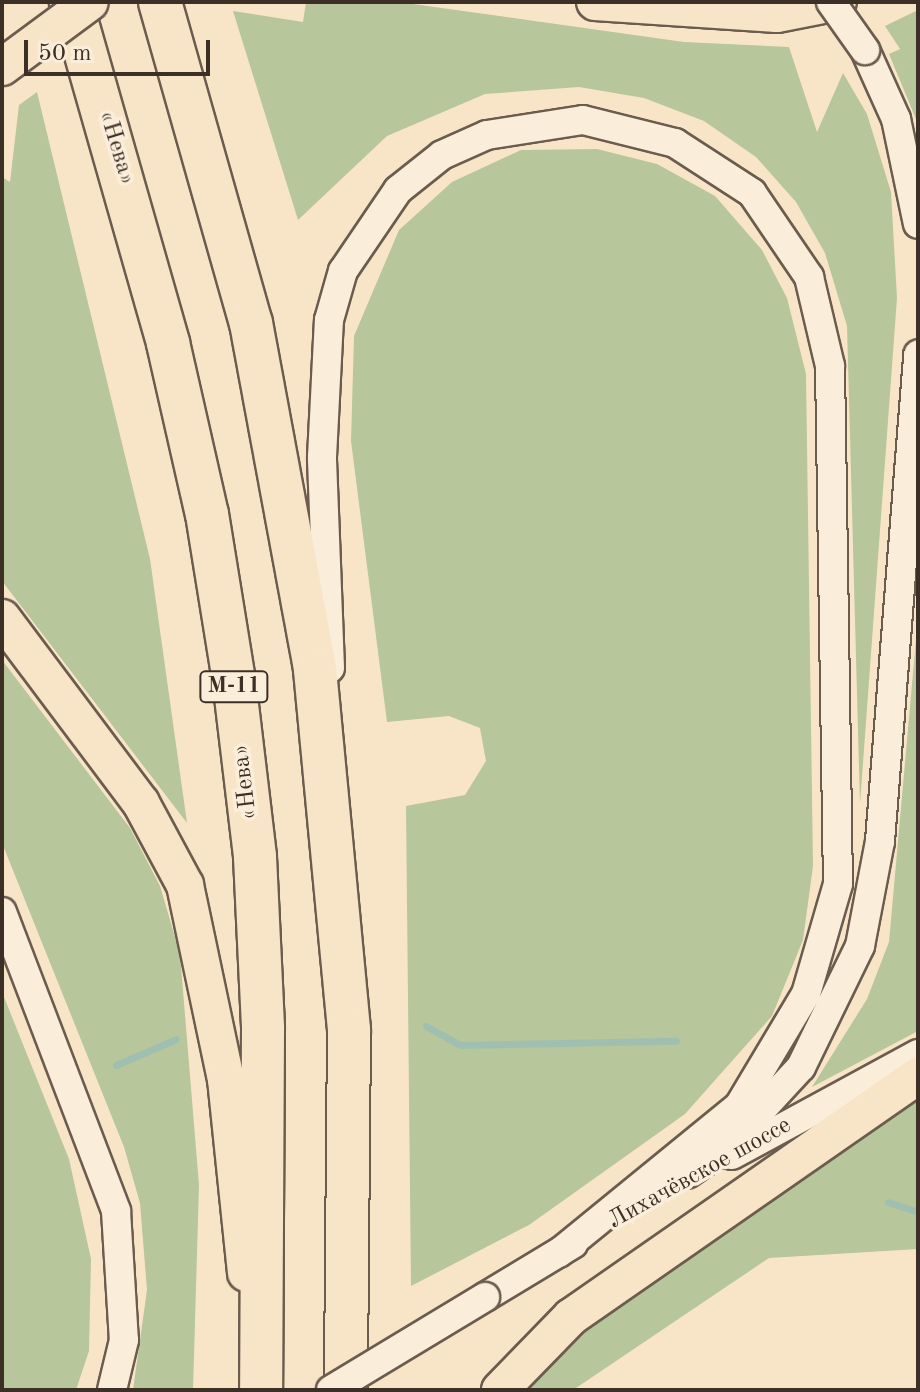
<!DOCTYPE html>
<meta charset="utf-8">
<style>
body{margin:0}
#map{position:relative;width:920px;height:1392px;overflow:hidden;background:#f8e5c8;font-family:"Old Standard TT",serif}
div>[style]{position:absolute}
[style*='--x']{left:calc(var(--x)*1px);top:calc(var(--y)*1px);width:calc(var(--w)*1px);rotate:calc(var(--a)*1deg)}
.green>*{inset:0;background:#b7c69b}
.stream>*{height:7px;margin:-3.5px;padding:0 3.5px;transform-origin:3.5px;border-radius:3.5px;background:#9fc0b0}
.roads{filter:drop-shadow(2px 0 #6b5c4e) drop-shadow(-2px 0 #6b5c4e) drop-shadow(0 2px #6b5c4e) drop-shadow(0 -2px #6b5c4e)}
.minor>*{height:28px;margin:-14px;padding:0 14px;transform-origin:14px;border-radius:14px;background:#faeedb}
.major>*{height:36px;margin:-18px;padding:0 18px;transform-origin:18px;border-radius:18px;background:#f8e5c8}
.highway>*{height:42px;margin:-21px;padding:0 21px;transform-origin:21px;border-radius:21px;background:#f8e5c8}
.bridges{filter:drop-shadow(2px 0 #6b5c4e) drop-shadow(-2px 0 #6b5c4e) drop-shadow(0 2px #6b5c4e) drop-shadow(0 -2px #6b5c4e)}
.minor-bridge>*{height:28px;margin:-14px;padding:0 14px;transform-origin:14px;border-radius:14px;background:#faeedb}
.major-bridge>*{height:36px;margin:-18px;padding:0 18px;transform-origin:18px;border-radius:18px;background:#f8e5c8}
span{translate:-50% -50%;white-space:nowrap;text-align:center;line-height:1.15;-webkit-text-stroke:7px #faeedb;paint-order:stroke}
.shield-label span{padding:2px 6px;background:#faeedb;border:2px solid;border-radius:6px;-webkit-text-stroke-width:0}
.shield-label{font-size:22px;color:#3c2f26;font-weight:700}
.street-label{font-size:24px;color:#3c2f26}
.frame{position:absolute;inset:0;border:4px solid #3c2f26;pointer-events:none}
.scale{position:absolute;left:24px;top:40px;width:186px;height:36px;box-sizing:border-box;border:4px solid #3c2f26;border-top:0;padding-left:10px;font-size:24px;line-height:28px;white-space:nowrap;color:#3c2f26;-webkit-text-stroke:6px #faeedb;paint-order:stroke}
</style>
<div id="map">
<div class="green">
<i style="clip-path:polygon(306px 2px,399px 2px,684px 42px,789px 47px,817px 132px,843px 73px,867px 114px,891px 192px,897px 298px,860px 804px,847px 326px,825px 253px,796px 202px,756px 157px,704px 121px,644px 98px,579px 87px,485px 94px,387px 136px,298px 220px,233px 11px,303px 22px)"></i>
<i style="clip-path:polygon(918px 10px,918px 124px,889px 54px,900px 49px,885px 26px)"></i>
<i style="clip-path:polygon(37px 92px,150px 559px,187px 823px,2px 581px,2px 177px,10px 182px,19px 105px)"></i>
<i style="clip-path:polygon(597px 149px,657px 164px,715px 196px,762px 250px,787px 298px,806px 374px,813px 866px,803px 940px,772px 1016px,685px 1114px,529px 1225px,411px 1286px,406px 806px,465px 795px,486px 761px,480px 728px,449px 716px,387px 722px,351px 441px,354px 336px,399px 230px,452px 182px,521px 150px)"></i>
<i style="clip-path:polygon(918px 617px,918px 1031px,812px 1087px,867px 999px,889px 942px)"></i>
<i style="clip-path:polygon(2px 660px,130px 828px,160px 886px,180px 954px,199px 1185px,193px 1390px,133px 1390px,147px 1290px,140px 1203px,124px 1147px,2px 843px)"></i>
<i style="clip-path:polygon(2px 992px,69px 1159px,91px 1259px,89px 1351px,76px 1390px,2px 1390px)"></i>
<i style="clip-path:polygon(918px 1100px,918px 1249px,769px 1258px,573px 1390px,520px 1390px,579px 1332px)"></i>
</div>
<div class="stream">
<i style="--x:426;--y:1026;--w:39;--a:29"></i>
<i style="--x:460;--y:1045;--w:216;--a:-1.1"></i>
<i style="--x:116;--y:1065;--w:65;--a:-23.4"></i>
<i style="--x:888;--y:1202;--w:32;--a:18"></i>
</div>
<div class="roads">
<div class="minor">
<i style="--x:865;--y:50;--w:76;--a:65.8"></i>
<i style="--x:896;--y:119;--w:107;--a:78.2"></i>
<i style="--x:330;--y:668;--w:211;--a:-92.2"></i>
<i style="--x:322;--y:457;--w:137;--a:-87.1"></i>
<i style="--x:329;--y:320;--w:51;--a:-74.1"></i>
<i style="--x:343;--y:271;--w:98;--a:-55.8"></i>
<i style="--x:398;--y:190;--w:56;--a:-38.5"></i>
<i style="--x:442;--y:155;--w:49;--a:-24"></i>
<i style="--x:487;--y:135;--w:97;--a:-8.9"></i>
<i style="--x:583;--y:120;--w:95;--a:14"></i>
<i style="--x:675;--y:143;--w:92;--a:33"></i>
<i style="--x:752;--y:193;--w:102;--a:55.8"></i>
<i style="--x:809;--y:277;--w:91;--a:76.7"></i>
<i style="--x:830;--y:366;--w:518;--a:89.12"></i>
<i style="--x:838;--y:884;--w:115;--a:106.2"></i>
<i style="--x:806;--y:994;--w:131;--a:120.9"></i>
<i style="--x:739;--y:1106;--w:232;--a:140.8"></i>
<i style="--x:2;--y:912;--w:320;--a:69.1"></i>
<i style="--x:116;--y:1211;--w:129;--a:86.5"></i>
<i style="--x:124;--y:1340;--w:51;--a:103.5"></i>
<i style="--x:732;--y:1155;--w:212;--a:-28.5"></i>
<i style="--x:687;--y:1174;--w:51;--a:-34.6"></i>
<i style="--x:729;--y:1145;--w:106;--a:-47.3"></i>
<i style="--x:801;--y:1067;--w:135;--a:-64"></i>
<i style="--x:860;--y:946;--w:107;--a:-79.2"></i>
<i style="--x:880;--y:841;--w:488;--a:-85.5"></i>
<i style="--x:485;--y:1297;--w:103;--a:-31.1"></i>
</div>
<div class="major">
<i style="--x:595;--y:2;--w:182;--a:3.8"></i>
<i style="--x:777;--y:14;--w:62;--a:-11.1"></i>
<i style="--x:2;--y:618;--w:231;--a:53.1"></i>
<i style="--x:141;--y:803;--w:93;--a:61.8"></i>
<i style="--x:185;--y:885;--w:198;--a:78.1"></i>
<i style="--x:226;--y:1079;--w:195;--a:84.1"></i>
<i style="--x:500;--y:1390;--w:102;--a:-45.8"></i>
<i style="--x:571;--y:1317;--w:422;--a:-34.8"></i>
</div>
<div class="highway">
<i style="--x:71;--y:2;--w:355;--a:74.1"></i>
<i style="--x:168;--y:343;--w:175;--a:77.2"></i>
<i style="--x:207;--y:514;--w:168;--a:80.8"></i>
<i style="--x:234;--y:680;--w:178;--a:83.2"></i>
<i style="--x:255;--y:857;--w:172;--a:87.3"></i>
<i style="--x:263;--y:1029;--w:361;--a:90.3"></i>
<i style="--x:160;--y:2;--w:334;--a:74.2"></i>
<i style="--x:251;--y:323;--w:353;--a:79.5"></i>
<i style="--x:315;--y:670;--w:361;--a:84.6"></i>
<i style="--x:349;--y:1029;--w:361;--a:90.5"></i>
</div>
</div>
<div class="bridges">
<div class="minor-bridge">
<i style="--x:831;--y:2;--w:59;--a:54.7"></i>
<i style="--x:331;--y:1390;--w:180;--a:-31.1"></i>
</div>
<div class="major-bridge">
<i style="--x:2;--y:67;--w:109;--a:-36.5"></i>
</div>
</div>
<div class="shield-label">
<span style="left:234px;top:687px">М-11</span>
</div>
<div class="street-label">
<span style="left:116px;top:148px;rotate:73deg">«Нева»</span>
<span style="left:246px;top:782px;rotate:-97deg">«Нева»</span>
<span style="left:700px;top:1174px;rotate:-29deg">Лихачёвское шоссе</span>
</div>
<div class="frame"></div>
<div class="scale">50 m</div>
</div>
